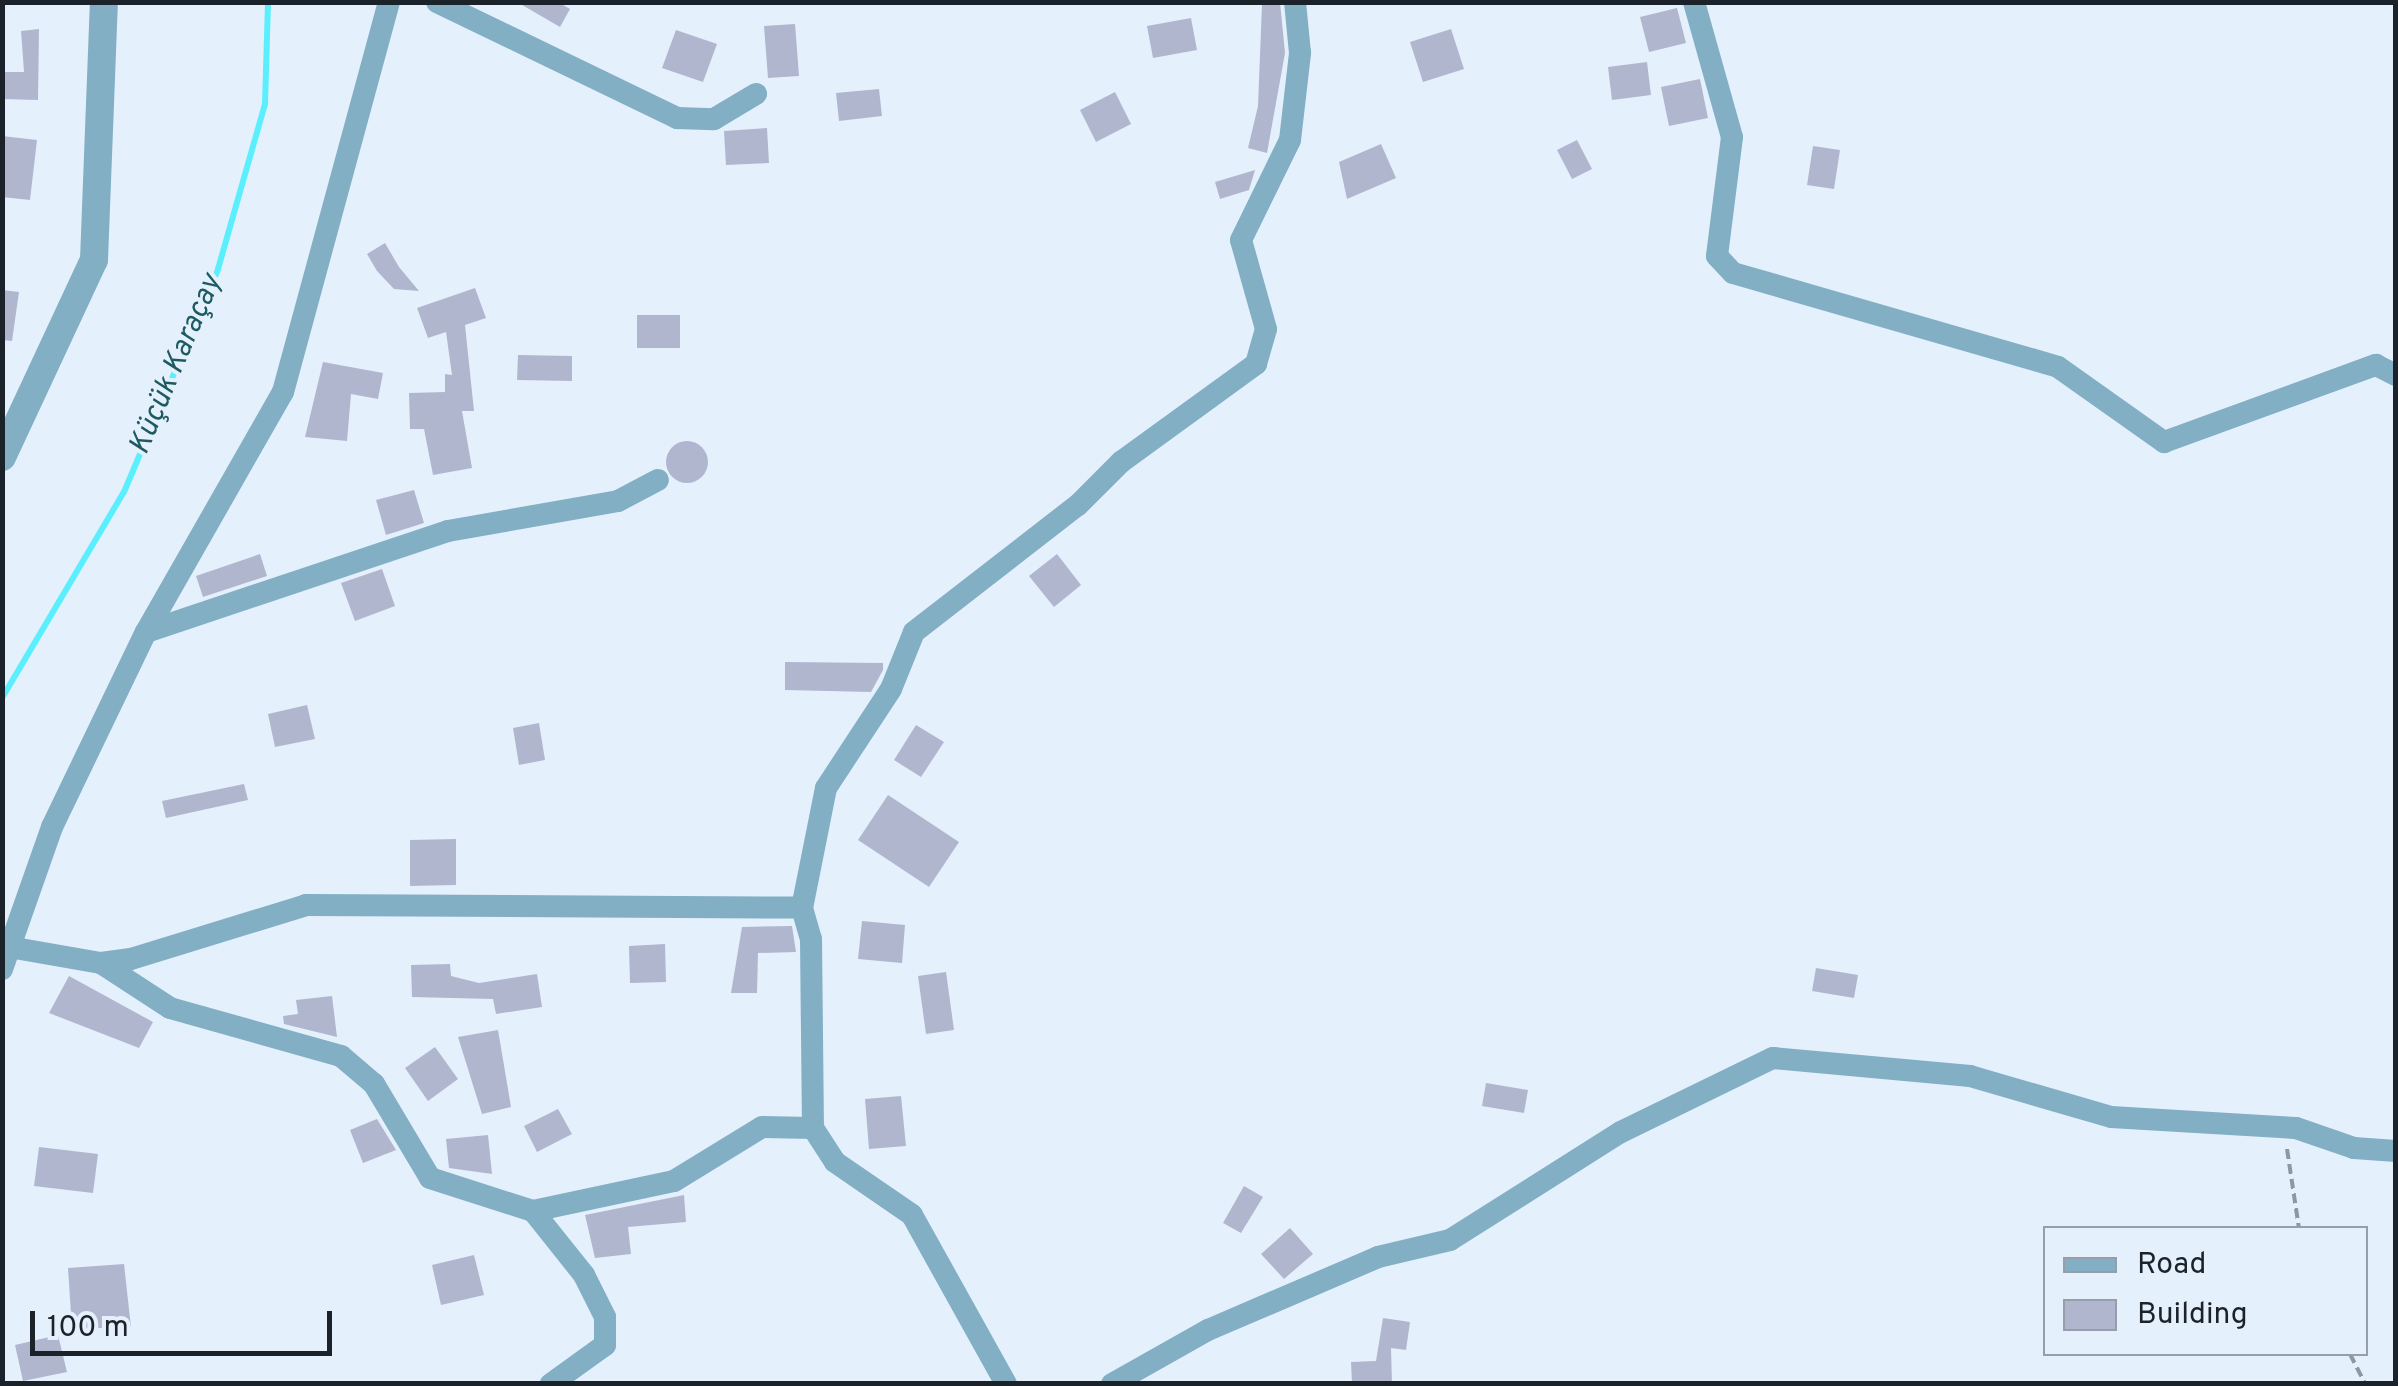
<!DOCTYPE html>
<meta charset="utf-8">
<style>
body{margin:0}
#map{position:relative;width:2398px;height:1386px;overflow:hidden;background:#e5f0fd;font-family:Overpass,sans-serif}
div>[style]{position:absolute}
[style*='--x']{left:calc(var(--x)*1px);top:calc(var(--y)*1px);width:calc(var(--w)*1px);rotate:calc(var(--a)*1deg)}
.stream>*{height:6px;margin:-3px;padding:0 3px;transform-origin:3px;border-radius:3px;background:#5beffe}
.building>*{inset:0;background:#b1b6cf}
.round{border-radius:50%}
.path>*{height:4px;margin-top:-2px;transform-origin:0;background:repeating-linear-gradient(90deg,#8e97a1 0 10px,transparent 0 15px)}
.minor>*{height:22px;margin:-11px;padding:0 11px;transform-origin:11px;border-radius:11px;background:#82afc4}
.tertiary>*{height:28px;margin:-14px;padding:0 14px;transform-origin:14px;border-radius:14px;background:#82afc4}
span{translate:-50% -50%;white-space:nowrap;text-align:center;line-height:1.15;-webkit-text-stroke:8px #e5f0fd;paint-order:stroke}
.water-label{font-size:30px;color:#1d5b61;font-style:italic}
.frame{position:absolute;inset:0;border:5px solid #1c222a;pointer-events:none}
.legend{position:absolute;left:2043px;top:1226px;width:325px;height:130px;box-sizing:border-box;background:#e5f0fd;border:2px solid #959ea9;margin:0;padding:12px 18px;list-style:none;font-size:30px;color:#1c222a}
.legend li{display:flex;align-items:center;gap:20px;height:50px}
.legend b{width:50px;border:2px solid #959ea9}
.scale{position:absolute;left:30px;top:1311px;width:302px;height:45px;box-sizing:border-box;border:5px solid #1c222a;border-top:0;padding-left:12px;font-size:30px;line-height:35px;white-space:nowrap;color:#1c222a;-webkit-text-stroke:8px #e5f0fd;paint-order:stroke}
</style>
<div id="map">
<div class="stream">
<i style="--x:2;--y:698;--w:239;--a:-59.4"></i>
<i style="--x:124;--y:492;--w:242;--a:-67.1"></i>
<i style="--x:218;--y:269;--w:172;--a:-74.1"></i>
<i style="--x:265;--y:104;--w:102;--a:-88.3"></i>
</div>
<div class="building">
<i style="clip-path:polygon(517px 2px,558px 2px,570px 9px,560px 27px)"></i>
<i style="clip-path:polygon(1273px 2px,1280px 2px,1285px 53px,1267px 153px,1248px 148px,1258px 106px,1262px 4px)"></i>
<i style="clip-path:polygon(1677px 8px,1686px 43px,1649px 52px,1640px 17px)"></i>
<i style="clip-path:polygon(1191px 18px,1197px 50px,1153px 58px,1147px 26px)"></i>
<i style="clip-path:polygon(795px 24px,799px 76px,768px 78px,764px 26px)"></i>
<i style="clip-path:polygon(39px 29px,38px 100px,2px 99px,2px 72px,24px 72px,21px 31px)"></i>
<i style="clip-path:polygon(1451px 29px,1464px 69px,1423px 82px,1410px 42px)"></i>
<i style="clip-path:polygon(676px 30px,717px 44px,703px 82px,662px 68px)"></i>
<i style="clip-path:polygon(1647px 62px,1651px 95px,1612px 100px,1608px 67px)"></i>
<i style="clip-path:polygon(1700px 79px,1708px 118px,1669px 126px,1661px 87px)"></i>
<i style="clip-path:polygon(879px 89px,882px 116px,839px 121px,836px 93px)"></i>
<i style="clip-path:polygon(1115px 92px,1131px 124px,1096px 142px,1080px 110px)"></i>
<i style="clip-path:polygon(767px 128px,769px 163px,726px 165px,724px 131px)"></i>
<i style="clip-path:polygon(2px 136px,37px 140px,30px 200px,2px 197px)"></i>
<i style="clip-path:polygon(1577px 140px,1592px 169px,1572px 179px,1557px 150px)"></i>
<i style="clip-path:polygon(1381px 144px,1396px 178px,1347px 199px,1339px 162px)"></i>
<i style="clip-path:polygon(1813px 146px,1840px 150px,1834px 189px,1807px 185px)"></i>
<i style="clip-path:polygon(1255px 170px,1249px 190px,1220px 199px,1215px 182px)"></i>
<i style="clip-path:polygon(385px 243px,399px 267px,419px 291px,394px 289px,377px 271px,367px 254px)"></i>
<i style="clip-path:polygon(475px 288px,486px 318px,465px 325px,474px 411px,462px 411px,472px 468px,433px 475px,424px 429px,410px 429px,409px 393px,445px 392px,445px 374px,452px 375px,446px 332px,428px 338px,417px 308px)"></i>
<i style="clip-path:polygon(2px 290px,19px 292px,12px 341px,2px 340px)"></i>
<i style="clip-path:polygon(637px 315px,680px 315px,680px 348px,637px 348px)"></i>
<i style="clip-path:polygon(518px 355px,572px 356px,572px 381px,517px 380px)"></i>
<i style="clip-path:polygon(323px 362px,383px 373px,378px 399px,351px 394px,347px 441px,305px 437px)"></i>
<i class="round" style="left:666px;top:441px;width:42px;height:42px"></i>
<i style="clip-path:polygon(414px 490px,424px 523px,386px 535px,376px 500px)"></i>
<i style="clip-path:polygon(260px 554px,267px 576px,203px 597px,196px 576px)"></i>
<i style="clip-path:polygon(1057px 554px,1081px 585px,1054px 607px,1029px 576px)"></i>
<i style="clip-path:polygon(382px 569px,395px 606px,355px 621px,341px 583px)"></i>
<i style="clip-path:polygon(785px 662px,883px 663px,883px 670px,871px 692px,785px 690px)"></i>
<i style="clip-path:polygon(307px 705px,315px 739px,275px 747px,268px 714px)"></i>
<i style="clip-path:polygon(539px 723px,545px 760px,519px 765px,513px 728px)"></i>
<i style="clip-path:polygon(916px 725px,944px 742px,921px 777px,894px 760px)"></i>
<i style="clip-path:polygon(244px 784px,248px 800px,166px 818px,162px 801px)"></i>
<i style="clip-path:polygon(888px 795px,959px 842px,929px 887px,858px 840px)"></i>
<i style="clip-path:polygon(456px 839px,456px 885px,410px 886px,410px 840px)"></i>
<i style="clip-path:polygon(862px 921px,905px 925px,902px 963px,858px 959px)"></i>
<i style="clip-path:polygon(792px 926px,796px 952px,758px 953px,757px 993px,731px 993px,742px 927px)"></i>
<i style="clip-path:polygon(665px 944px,666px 982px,630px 983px,629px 946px)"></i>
<i style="clip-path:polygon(450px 964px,451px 976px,479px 983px,537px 974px,542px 1007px,496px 1014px,493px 999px,412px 997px,411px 965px)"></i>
<i style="clip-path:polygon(1816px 968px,1858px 975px,1854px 998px,1812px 991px)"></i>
<i style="clip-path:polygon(946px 972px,954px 1030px,926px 1034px,918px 976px)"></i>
<i style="clip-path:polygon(69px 976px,153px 1022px,139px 1048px,49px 1013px)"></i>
<i style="clip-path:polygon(332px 996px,337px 1037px,284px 1024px,283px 1016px,298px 1014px,296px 1000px)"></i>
<i style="clip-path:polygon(498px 1030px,511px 1107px,482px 1114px,458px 1037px)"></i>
<i style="clip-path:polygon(435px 1047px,458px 1079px,428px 1101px,405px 1068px)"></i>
<i style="clip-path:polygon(1486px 1083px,1528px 1090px,1524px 1113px,1482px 1106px)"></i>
<i style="clip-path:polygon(901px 1096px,906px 1146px,869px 1149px,865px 1099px)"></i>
<i style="clip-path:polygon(558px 1109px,572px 1134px,537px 1152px,524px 1126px)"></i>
<i style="clip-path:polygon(377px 1119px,396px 1150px,363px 1163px,350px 1130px)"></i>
<i style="clip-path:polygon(488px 1135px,492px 1174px,449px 1168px,446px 1139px)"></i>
<i style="clip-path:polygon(39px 1147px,98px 1154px,93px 1193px,34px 1186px)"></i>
<i style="clip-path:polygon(1244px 1186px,1263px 1197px,1241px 1233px,1223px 1223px)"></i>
<i style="clip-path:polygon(684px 1195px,686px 1222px,628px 1227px,631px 1254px,595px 1258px,585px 1215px)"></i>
<i style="clip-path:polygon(1290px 1228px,1313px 1254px,1284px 1279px,1261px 1254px)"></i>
<i style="clip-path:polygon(474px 1255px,484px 1295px,441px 1305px,432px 1265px)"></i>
<i style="clip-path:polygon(124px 1264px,131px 1327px,72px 1329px,68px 1268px)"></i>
<i style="clip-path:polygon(1383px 1318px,1410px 1322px,1406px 1350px,1391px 1348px,1392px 1384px,1352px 1384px,1351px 1362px,1376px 1361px)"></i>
<i style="clip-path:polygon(58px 1335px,67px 1372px,23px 1381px,15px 1345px)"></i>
</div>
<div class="path">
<i style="--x:2287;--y:1149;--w:80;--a:81.4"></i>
<i style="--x:2350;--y:1354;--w:34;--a:63"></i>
</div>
<div class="minor">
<i style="--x:437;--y:2;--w:267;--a:25.8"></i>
<i style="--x:677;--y:118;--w:37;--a:2"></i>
<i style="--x:714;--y:119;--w:49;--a:-30.8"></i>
<i style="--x:1694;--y:2;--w:140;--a:74.3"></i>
<i style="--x:1732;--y:137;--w:120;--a:97.2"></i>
<i style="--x:1717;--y:256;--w:23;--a:47"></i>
<i style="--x:1733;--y:273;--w:338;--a:16.1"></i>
<i style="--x:2058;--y:367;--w:130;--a:35.3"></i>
<i style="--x:2164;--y:442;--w:226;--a:-20"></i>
<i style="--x:2376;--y:365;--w:22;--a:27"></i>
<i style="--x:146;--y:632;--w:318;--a:-18.5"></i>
<i style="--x:448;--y:531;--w:173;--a:-10"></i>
<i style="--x:618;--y:501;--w:45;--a:-27.7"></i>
<i style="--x:802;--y:908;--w:122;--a:-78.7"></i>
<i style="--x:826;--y:788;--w:118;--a:-56.7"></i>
<i style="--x:891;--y:689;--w:61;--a:-68"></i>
<i style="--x:914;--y:632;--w:207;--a:-37.8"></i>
<i style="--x:1078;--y:505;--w:61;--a:-45"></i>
<i style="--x:1121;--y:462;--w:167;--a:-36"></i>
<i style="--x:1256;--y:364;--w:36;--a:-74"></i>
<i style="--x:1266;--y:329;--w:92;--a:-105.7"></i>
<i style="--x:1241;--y:240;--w:111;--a:-63.9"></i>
<i style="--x:1290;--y:140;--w:88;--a:-83.4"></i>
<i style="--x:1300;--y:53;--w:51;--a:-95.6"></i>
<i style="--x:9;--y:947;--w:93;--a:9.9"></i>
<i style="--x:101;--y:963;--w:30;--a:-8"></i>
<i style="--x:131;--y:959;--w:183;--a:-17.1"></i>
<i style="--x:306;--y:905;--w:496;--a:0.3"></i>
<i style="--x:802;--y:908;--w:32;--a:74"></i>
<i style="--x:811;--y:939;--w:189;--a:89.4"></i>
<i style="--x:813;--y:1128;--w:40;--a:57.1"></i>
<i style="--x:835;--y:1162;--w:93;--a:34.5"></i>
<i style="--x:912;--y:1215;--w:193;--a:60.9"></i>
<i style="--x:101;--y:963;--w:82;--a:33.1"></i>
<i style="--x:170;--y:1008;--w:178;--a:15.7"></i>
<i style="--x:341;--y:1056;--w:43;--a:40.3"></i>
<i style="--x:374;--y:1084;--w:109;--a:59.2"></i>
<i style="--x:430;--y:1178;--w:108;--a:17.8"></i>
<i style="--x:533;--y:1211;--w:144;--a:-12"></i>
<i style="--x:674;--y:1181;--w:103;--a:-31.5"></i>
<i style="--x:762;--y:1127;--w:51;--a:1.1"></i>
<i style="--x:2;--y:969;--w:151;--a:-70.6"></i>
<i style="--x:52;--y:827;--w:216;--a:-64.3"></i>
<i style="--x:146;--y:632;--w:276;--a:-60.3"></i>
<i style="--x:283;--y:392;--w:404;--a:-74.8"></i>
<i style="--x:533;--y:1211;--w:82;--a:51.4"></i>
<i style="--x:584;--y:1275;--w:47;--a:63.4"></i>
<i style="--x:605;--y:1317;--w:28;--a:90"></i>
<i style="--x:605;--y:1345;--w:67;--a:144.2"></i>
<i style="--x:1112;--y:1384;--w:110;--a:-29.4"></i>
<i style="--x:1208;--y:1330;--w:185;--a:-23.2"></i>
<i style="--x:1378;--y:1257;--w:74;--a:-13.3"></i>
<i style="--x:1450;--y:1240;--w:202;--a:-32.3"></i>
<i style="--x:1621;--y:1132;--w:169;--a:-26"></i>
<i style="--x:1773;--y:1058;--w:198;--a:5.2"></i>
<i style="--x:1970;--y:1076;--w:147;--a:16.2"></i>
<i style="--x:2111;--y:1117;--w:185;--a:3.4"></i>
<i style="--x:2296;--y:1128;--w:61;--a:19"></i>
<i style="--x:2354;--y:1148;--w:42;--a:4.1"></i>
</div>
<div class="tertiary">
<i style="--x:2;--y:457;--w:217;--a:-65"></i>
<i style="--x:94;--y:260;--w:258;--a:-87.8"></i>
</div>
<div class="water-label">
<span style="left:177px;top:365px;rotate:-67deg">Küçük Karaçay</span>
</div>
<div class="frame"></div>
<ul class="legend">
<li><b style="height:12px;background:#82afc4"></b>Road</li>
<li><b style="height:28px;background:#b1b6cf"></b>Building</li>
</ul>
<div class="scale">100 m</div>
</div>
